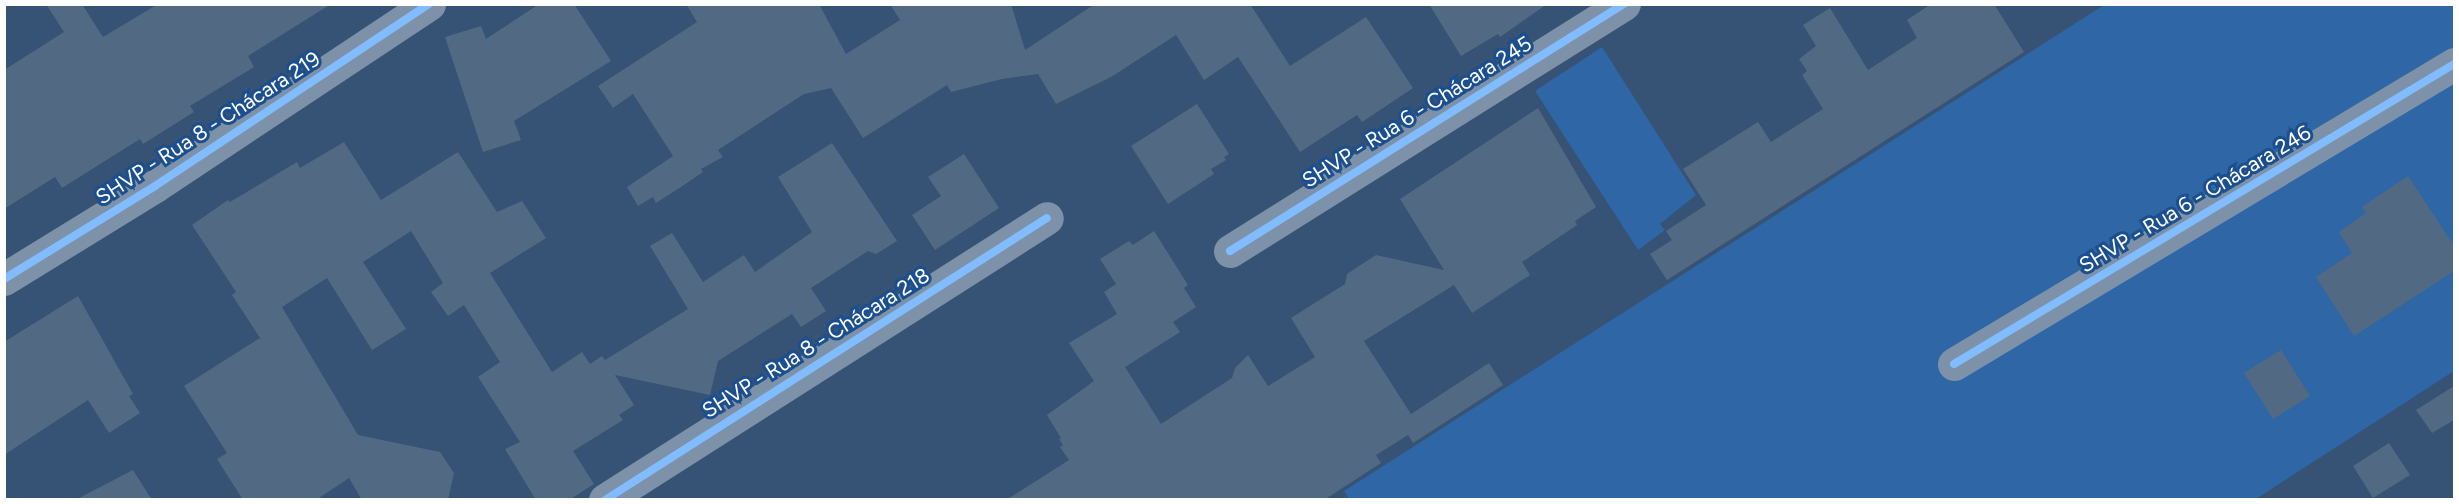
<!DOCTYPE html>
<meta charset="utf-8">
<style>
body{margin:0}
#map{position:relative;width:2459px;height:504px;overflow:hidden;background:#365274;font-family:Figtree,sans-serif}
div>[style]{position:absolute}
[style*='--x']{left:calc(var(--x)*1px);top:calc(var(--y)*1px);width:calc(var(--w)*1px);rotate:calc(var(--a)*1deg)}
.green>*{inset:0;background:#2f66a5}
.building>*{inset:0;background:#526984}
.minor>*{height:33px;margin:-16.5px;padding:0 16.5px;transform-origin:16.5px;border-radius:16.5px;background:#7d92a8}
.cycleway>*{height:8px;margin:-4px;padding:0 4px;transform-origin:4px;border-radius:4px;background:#80bcff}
span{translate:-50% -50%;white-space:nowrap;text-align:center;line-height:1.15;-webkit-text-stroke:6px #1b4f8f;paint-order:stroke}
.street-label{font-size:21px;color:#fff}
.frame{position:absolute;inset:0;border:6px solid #fff;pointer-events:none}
</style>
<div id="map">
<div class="green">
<i style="clip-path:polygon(2104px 5px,2454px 5px,2454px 371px,2256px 499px,1350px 500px,1344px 491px)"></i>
<i style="clip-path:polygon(1602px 47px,1696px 195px,1660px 224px,1665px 230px,1638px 250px,1535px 91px)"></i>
</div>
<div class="building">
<i style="clip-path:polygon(46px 4px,82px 4px,103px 37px,158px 4px,331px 4px,248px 56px,254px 67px,190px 106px,194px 112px,143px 144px,140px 139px,62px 188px,55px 177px,4px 209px,4px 70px,64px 32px)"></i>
<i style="clip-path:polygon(539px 4px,574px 4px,611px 61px,514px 121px,521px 140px,483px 152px,445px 37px,481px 26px,486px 39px)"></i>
<i style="clip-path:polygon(686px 4px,819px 4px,846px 54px,900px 20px,890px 4px,1011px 4px,1025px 50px,1095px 4px,1250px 4px,1290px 66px,1366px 17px,1413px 88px,1362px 122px,1357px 115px,1300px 152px,1238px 57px,1204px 80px,1176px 35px,1111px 77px,1056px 104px,1038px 74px,1002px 79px,951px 92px,947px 85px,863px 138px,831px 88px,804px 94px,718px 150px,723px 157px,701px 169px,703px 172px,684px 185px,656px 203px,653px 197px,638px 206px,627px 187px,673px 156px,633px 94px,613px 108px,598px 86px,697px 22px)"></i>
<i style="clip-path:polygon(1429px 4px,1547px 4px,1500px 37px,1498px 34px,1461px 56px)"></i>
<i style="clip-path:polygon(1931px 4px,1994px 4px,2024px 52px,1667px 280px,1650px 254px,1672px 240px,1666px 231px,1706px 205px,1683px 169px,1758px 122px,1771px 142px,1823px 109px,1802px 75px,1807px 71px,1799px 59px,1816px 46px,1803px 25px,1830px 8px,1868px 70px,1917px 38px,1907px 20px)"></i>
<i style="clip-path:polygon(1197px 104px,1229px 154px,1224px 157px,1226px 160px,1211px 169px,1214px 174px,1168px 204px,1131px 146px)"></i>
<i style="clip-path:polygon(1538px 108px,1596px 207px,1575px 221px,1577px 225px,1522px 262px,1530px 275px,1472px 313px,1454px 285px,1364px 341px,1411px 414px,1489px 363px,1503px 385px,1413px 443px,1408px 435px,1376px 455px,1381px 463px,1324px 500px,1006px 500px,1069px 460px,1060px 447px,1063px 445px,1059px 439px,1061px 438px,1047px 415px,1094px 381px,1069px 343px,1117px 314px,1104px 292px,1116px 284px,1100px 259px,1129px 241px,1133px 245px,1154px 231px,1188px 285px,1184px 288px,1196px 307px,1173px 322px,1180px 332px,1125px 367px,1161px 424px,1232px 378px,1235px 368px,1248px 355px,1268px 386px,1315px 357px,1291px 318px,1345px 284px,1347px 274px,1376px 255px,1444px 270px,1400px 199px)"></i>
<i style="clip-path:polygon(344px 142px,381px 200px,458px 152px,497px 212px,522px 201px,546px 238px,490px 273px,552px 372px,582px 352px,590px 364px,602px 356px,605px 360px,688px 309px,650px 246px,672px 233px,703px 282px,744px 255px,755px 272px,812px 232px,778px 177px,832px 143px,897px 241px,876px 254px,868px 251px,811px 288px,826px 311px,801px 327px,792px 314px,718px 361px,710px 395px,615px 375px,634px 405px,619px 415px,623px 420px,573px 451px,594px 484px,569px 500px,536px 500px,505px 449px,520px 442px,478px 377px,500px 362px,464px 305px,448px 316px,431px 292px,443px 283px,411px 231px,363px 262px,406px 329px,372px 350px,327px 278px,282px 307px,358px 435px,440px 452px,454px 473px,448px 500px,362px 500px,349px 478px,316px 500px,243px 500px,217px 459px,227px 453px,184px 386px,260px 338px,232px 295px,236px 292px,192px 225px,228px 200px,230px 202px,297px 162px,300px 168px)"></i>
<i style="clip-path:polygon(964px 154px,999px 208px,935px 250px,912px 215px,941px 196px,928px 177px)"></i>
<i style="clip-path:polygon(2408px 176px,2454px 246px,2454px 271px,2354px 336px,2316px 277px,2352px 253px,2339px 232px,2366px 213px,2362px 207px)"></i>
<i style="clip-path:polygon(78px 296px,133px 394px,129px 396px,140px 413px,109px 433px,88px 400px,4px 455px,4px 342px)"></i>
<i style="clip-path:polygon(2281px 350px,2310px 396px,2273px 419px,2244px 373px)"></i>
<i style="clip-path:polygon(2454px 386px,2454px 420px,2432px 433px,2416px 410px)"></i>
<i style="clip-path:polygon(2389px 443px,2410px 475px,2373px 498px,2353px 466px)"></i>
<i style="clip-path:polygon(133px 470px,152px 500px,75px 500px)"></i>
</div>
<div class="minor">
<i style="--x:1230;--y:251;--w:465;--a:-32.1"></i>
<i style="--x:4;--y:279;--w:177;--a:-31.6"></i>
<i style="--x:155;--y:186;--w:329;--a:-33.6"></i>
<i style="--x:1954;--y:364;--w:583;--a:-30.96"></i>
<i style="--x:605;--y:500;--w:524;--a:-32.54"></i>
</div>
<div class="cycleway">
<i style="--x:1230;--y:251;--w:465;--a:-32.1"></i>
<i style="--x:4;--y:279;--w:177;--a:-31.6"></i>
<i style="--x:155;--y:186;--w:329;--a:-33.6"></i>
<i style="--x:1954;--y:364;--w:583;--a:-30.96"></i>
<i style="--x:605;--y:500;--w:524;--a:-32.54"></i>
</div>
<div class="street-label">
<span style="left:1417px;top:112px;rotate:-32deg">SHVP - Rua 6 - Chácara 245</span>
<span style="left:208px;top:128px;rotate:-33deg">SHVP - Rua 8 - Chácara 219</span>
<span style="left:2195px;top:199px;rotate:-31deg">SHVP - Rua 6 - Chácara 246</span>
<span style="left:816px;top:343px;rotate:-32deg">SHVP - Rua 8 - Chácara 218</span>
</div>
<div class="frame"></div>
</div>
